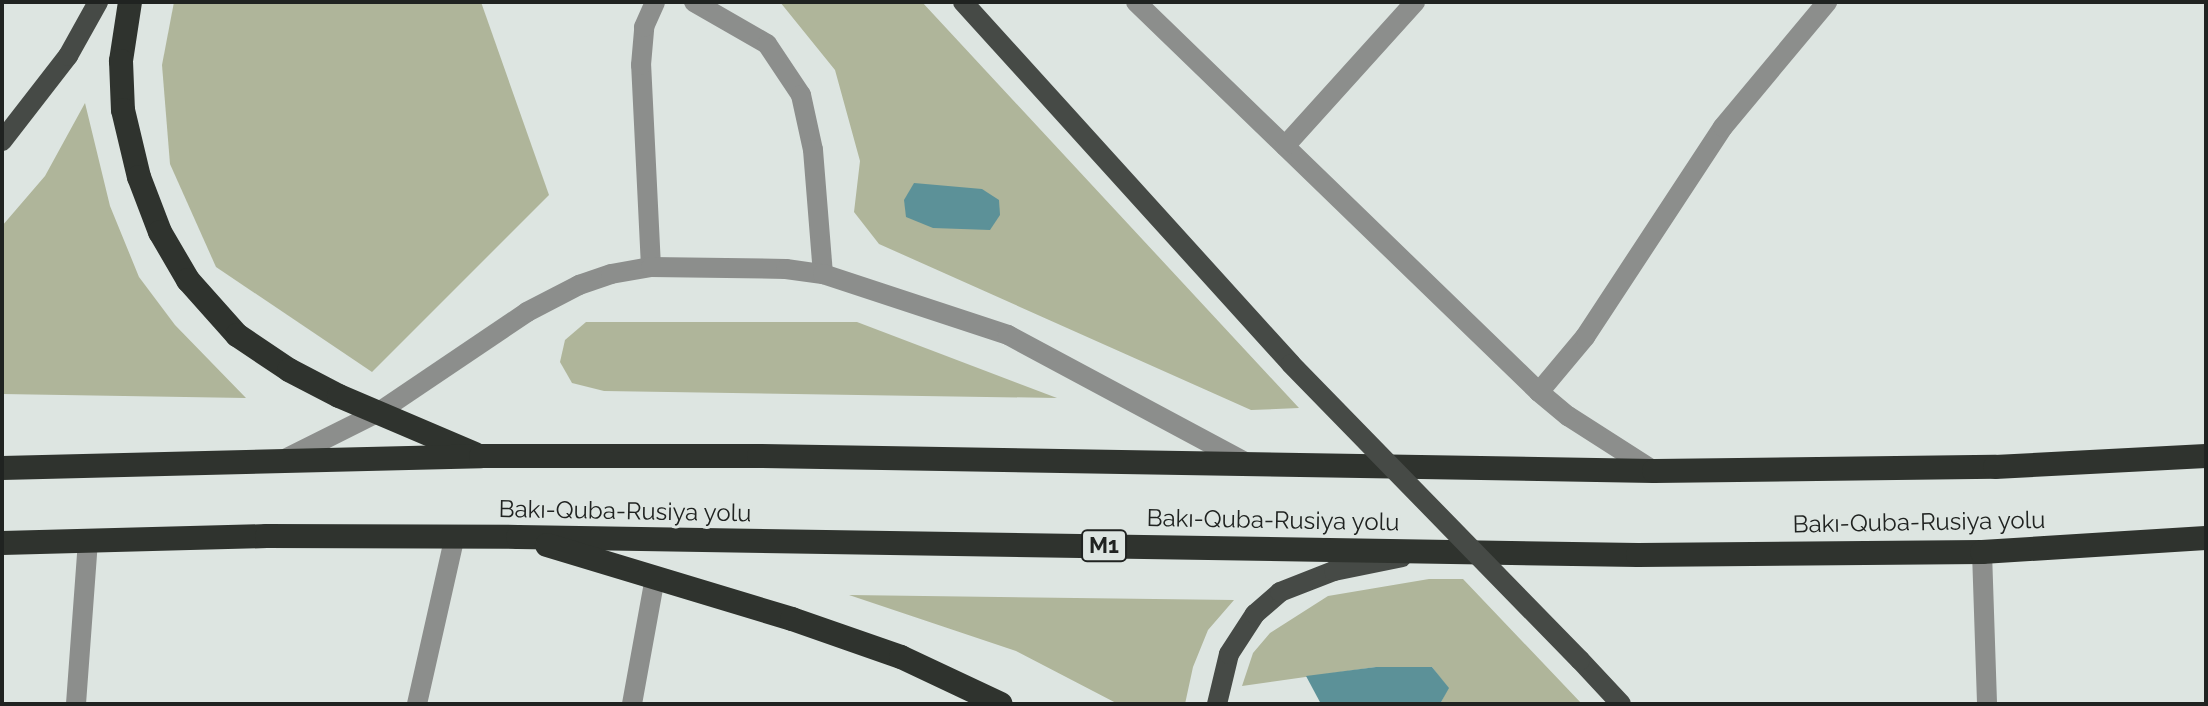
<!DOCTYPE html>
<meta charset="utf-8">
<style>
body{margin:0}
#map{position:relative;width:2208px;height:706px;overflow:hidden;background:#dde5e1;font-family:Raleway,sans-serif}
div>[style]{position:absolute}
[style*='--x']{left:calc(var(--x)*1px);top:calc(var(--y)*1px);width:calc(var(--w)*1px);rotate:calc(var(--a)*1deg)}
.green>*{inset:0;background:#afb59a}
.water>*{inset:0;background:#5c9198}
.minor>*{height:20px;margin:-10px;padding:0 10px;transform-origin:10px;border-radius:10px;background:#8c8e8c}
.major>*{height:20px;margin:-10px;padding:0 10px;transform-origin:10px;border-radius:10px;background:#464a46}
.highway>*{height:24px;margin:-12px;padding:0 12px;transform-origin:12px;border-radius:12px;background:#2f332e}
.major-bridge>*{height:20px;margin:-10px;padding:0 10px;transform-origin:10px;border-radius:10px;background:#464a46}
span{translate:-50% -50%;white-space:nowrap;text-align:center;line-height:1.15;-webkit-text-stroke:6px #dde5e1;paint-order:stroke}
.shield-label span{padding:2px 6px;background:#dde5e1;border:2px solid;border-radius:6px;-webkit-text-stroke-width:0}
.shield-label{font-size:22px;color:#202321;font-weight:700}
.street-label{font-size:24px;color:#202321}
.frame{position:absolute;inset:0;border:4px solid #202321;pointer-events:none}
</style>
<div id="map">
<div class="green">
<i style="clip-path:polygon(174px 2px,481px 2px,549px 195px,372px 372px,216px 267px,170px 164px,162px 65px)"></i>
<i style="clip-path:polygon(780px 2px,922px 2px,1299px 408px,1251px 410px,879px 244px,854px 212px,860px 161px,835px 70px)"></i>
<i style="clip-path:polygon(85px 103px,110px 206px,139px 277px,175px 325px,246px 398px,2px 394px,2px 226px,45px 176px)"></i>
<i style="clip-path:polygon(586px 322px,857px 322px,1057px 398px,604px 391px,572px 383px,560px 362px,565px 340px)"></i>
<i style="clip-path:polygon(1429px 579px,1463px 579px,1582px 704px,1440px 704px,1448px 688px,1432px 667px,1376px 667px,1242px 686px,1253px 653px,1270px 633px,1328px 596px)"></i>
<i style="clip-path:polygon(849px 595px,1234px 600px,1208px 630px,1193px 667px,1185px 704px,1118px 704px,1016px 651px)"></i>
</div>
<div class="water">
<i style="clip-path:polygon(914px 183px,982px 189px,999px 200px,1000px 215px,990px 230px,933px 228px,906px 217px,904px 200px)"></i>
<i style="clip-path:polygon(1376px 667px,1432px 667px,1449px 688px,1440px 704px,1321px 704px,1306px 676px)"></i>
</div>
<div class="minor">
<i style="--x:694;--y:2;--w:84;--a:29.9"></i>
<i style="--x:767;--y:44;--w:61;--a:56.3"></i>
<i style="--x:801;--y:95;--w:56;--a:77.7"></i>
<i style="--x:813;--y:150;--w:124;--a:85.4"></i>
<i style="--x:1136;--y:2;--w:561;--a:44.06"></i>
<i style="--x:1539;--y:392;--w:38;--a:40"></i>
<i style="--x:1568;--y:416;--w:102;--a:32.6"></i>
<i style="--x:1285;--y:146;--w:194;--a:-47.9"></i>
<i style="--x:651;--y:267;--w:202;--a:-92.8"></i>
<i style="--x:641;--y:65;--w:38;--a:-85"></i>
<i style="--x:644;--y:27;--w:27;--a:-66"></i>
<i style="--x:1539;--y:392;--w:72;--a:-50.1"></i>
<i style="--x:1585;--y:337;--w:251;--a:-56.7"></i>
<i style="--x:1723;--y:127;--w:163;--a:-50.2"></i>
<i style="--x:283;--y:460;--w:107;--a:-26.6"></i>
<i style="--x:379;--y:412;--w:179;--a:-34"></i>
<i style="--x:527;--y:312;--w:59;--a:-27.4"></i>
<i style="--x:579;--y:285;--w:34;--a:-19"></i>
<i style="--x:611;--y:274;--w:41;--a:-9.9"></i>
<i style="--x:651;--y:267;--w:135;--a:0.8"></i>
<i style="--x:786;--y:269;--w:37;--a:8"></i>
<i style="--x:823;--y:274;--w:195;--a:18.2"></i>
<i style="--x:1008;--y:335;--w:269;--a:28.2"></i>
<i style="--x:1982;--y:552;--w:152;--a:88.1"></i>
<i style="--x:76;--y:704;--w:165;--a:-85.8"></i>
<i style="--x:417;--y:704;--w:172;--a:-77.3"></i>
<i style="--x:632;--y:704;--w:128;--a:-79.7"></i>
</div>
<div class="major">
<i style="--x:963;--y:2;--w:488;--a:47.8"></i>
<i style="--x:2;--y:141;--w:108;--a:-52.2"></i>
<i style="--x:68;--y:56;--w:62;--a:-60.9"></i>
<i style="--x:1580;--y:660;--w:60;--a:47"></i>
<i style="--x:1217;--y:704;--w:51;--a:-76.5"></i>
<i style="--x:1229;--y:654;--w:48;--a:-57"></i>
<i style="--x:1255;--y:614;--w:33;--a:-41"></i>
<i style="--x:1280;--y:592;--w:58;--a:-21.3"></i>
<i style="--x:1334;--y:571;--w:69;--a:-11.6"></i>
</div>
<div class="highway">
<i style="--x:130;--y:2;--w:60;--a:98.7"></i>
<i style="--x:121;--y:61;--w:49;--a:87.7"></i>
<i style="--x:123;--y:110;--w:69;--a:76.6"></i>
<i style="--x:139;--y:177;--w:59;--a:69.1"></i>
<i style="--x:160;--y:232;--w:56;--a:59.7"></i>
<i style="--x:188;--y:280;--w:74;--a:48.3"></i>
<i style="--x:237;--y:335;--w:63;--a:33.9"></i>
<i style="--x:289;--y:370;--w:56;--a:27.5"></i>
<i style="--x:339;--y:396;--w:148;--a:23.1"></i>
<i style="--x:2;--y:468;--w:479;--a:-1.4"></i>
<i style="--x:481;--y:456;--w:278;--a:0"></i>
<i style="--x:759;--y:456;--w:895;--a:0.96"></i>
<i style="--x:1654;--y:471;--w:341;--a:-0.7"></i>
<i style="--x:1995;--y:467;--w:211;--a:-3"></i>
<i style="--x:2;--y:543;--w:265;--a:-1.5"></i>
<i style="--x:267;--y:536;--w:251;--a:0.2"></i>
<i style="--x:518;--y:537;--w:1120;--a:0.92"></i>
<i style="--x:1638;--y:555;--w:344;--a:-0.5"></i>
<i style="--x:1982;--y:552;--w:224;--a:-3.6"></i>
<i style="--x:547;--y:545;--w:256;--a:16.8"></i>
<i style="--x:792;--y:619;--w:115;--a:19.2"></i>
<i style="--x:901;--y:657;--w:110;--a:25.2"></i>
</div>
<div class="major-bridge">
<i style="--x:1291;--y:364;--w:414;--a:45.7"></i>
</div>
<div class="shield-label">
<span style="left:1104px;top:546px">M1</span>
</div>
<div class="street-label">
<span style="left:625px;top:511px;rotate:1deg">Bakı-Quba-Rusiya yolu</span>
<span style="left:1273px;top:520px;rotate:1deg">Bakı-Quba-Rusiya yolu</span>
<span style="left:1919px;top:522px;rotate:-1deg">Bakı-Quba-Rusiya yolu</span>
</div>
<div class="frame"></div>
</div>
